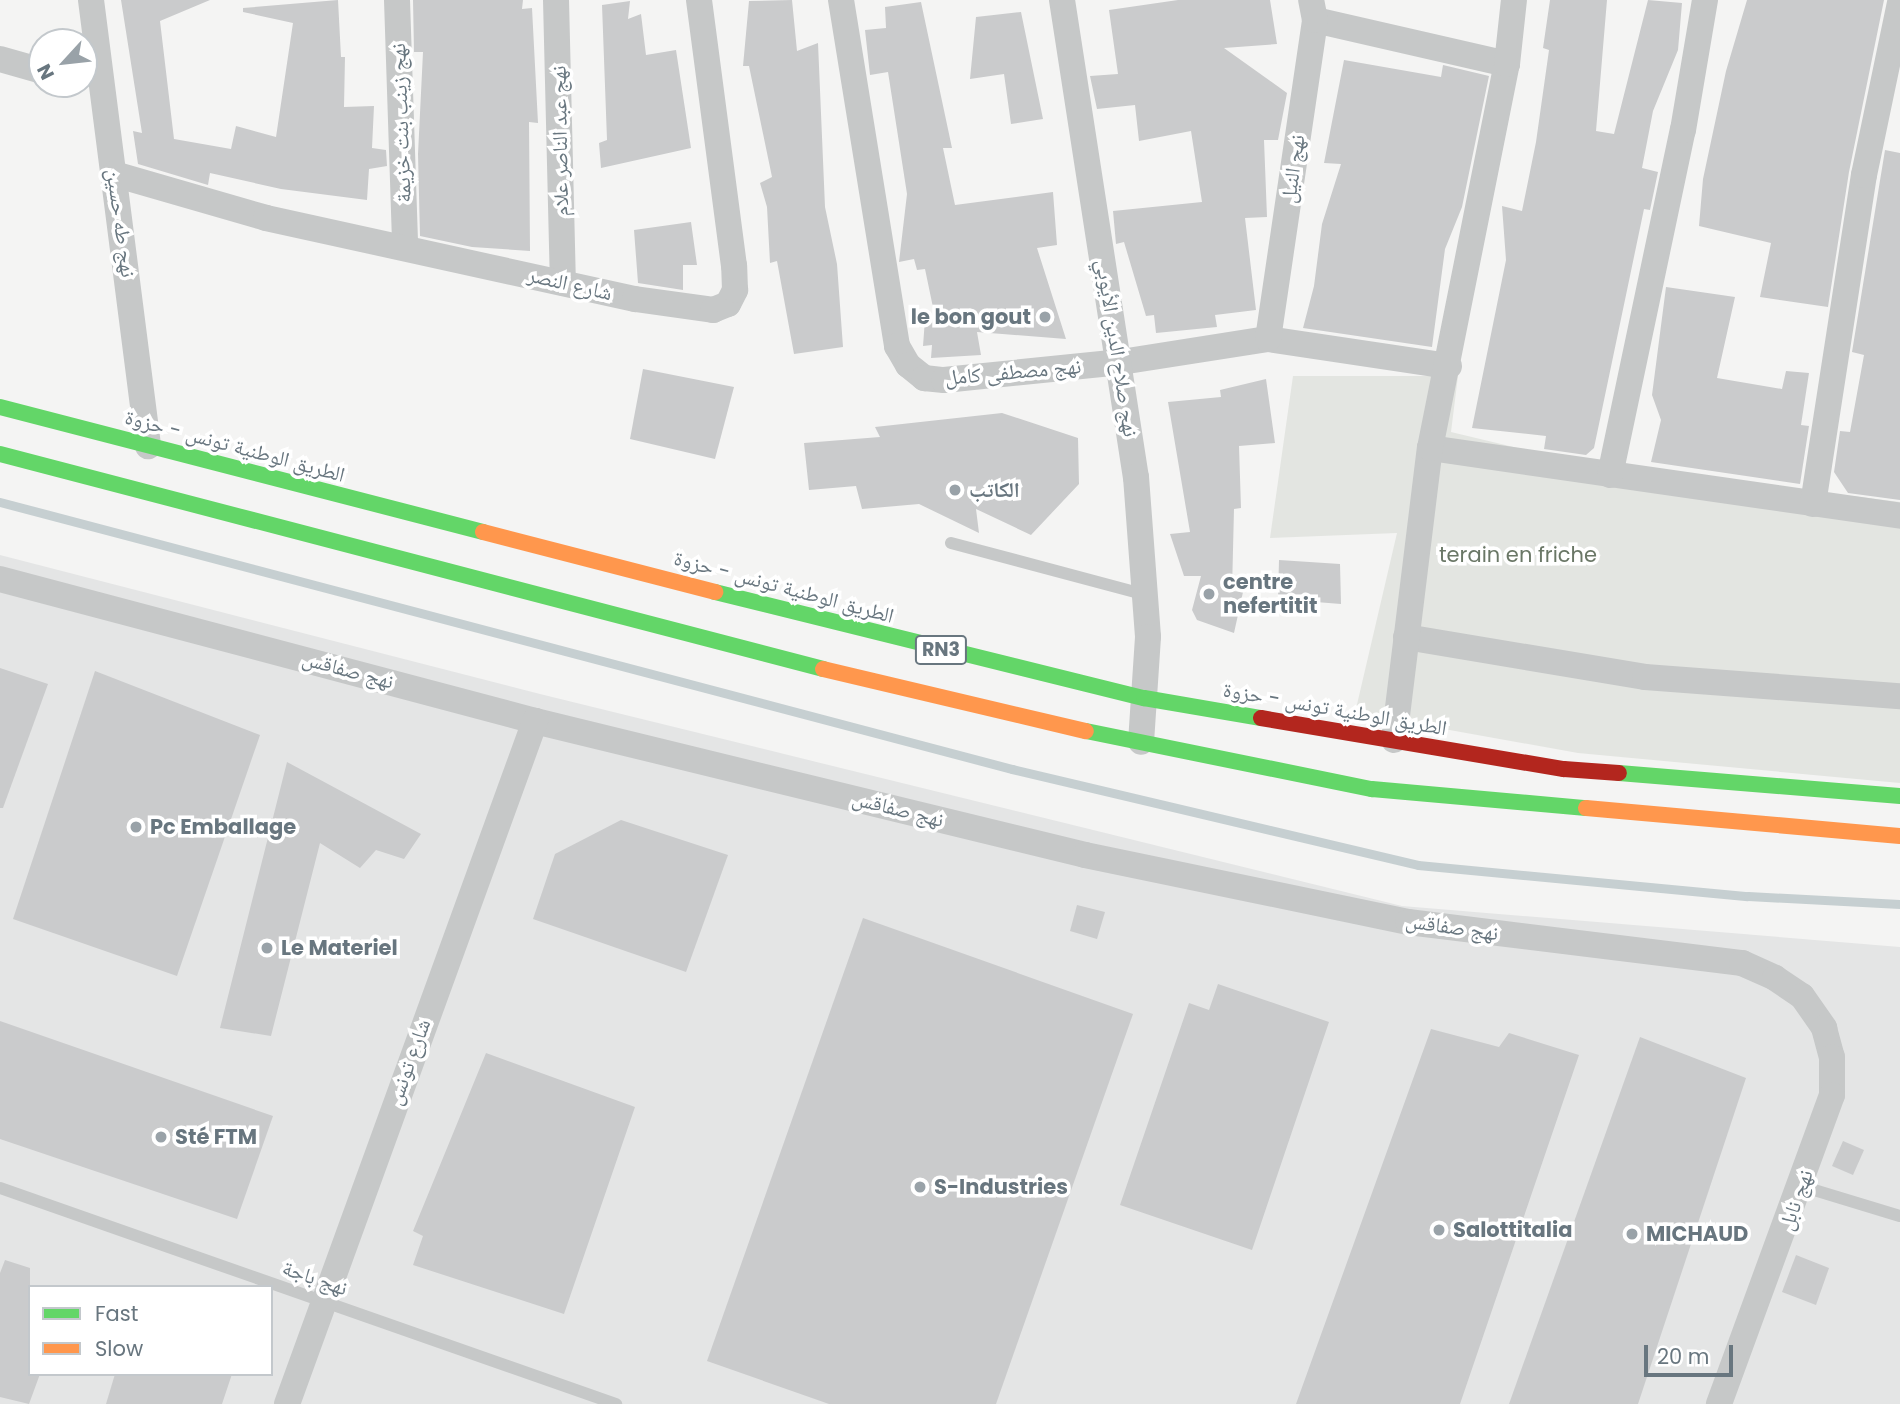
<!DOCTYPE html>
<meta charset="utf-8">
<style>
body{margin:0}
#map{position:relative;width:1900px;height:1404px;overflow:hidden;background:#f4f4f3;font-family:Poppins,"Noto Naskh Arabic",sans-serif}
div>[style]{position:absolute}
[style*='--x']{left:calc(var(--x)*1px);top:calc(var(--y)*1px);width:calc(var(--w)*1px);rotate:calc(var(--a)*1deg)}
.built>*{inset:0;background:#e4e5e5}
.green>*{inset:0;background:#e3e5e1}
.stream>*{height:9px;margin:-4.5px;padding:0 4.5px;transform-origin:4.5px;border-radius:4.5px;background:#c6cfd1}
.building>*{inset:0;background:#cacbcc}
.lane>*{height:12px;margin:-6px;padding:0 6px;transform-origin:6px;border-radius:6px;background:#c6c8c8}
.street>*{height:26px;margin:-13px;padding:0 13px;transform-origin:13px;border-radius:13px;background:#c6c8c8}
.fast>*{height:16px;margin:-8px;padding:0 8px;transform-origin:8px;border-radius:8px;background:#63d668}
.slow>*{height:16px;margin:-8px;padding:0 8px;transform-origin:8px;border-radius:8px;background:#ff974d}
.jam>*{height:16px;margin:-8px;padding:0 8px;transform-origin:8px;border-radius:8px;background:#b3261e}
.dots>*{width:19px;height:19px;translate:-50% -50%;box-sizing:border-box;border:4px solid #fff;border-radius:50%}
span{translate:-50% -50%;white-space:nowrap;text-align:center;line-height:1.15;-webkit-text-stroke:7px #fff;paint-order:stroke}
.shield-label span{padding:2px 5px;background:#fff;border:2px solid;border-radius:5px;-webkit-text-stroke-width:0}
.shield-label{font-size:19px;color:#68767f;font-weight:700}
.street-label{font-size:21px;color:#68767f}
.poi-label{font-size:21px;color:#68767f;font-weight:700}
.right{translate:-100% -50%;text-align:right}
.left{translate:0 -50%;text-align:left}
.park-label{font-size:21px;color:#6a7766}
.legend{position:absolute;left:28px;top:1285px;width:245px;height:91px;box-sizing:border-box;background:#fff;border:2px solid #c3c8cc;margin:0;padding:9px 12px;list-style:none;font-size:21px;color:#68767f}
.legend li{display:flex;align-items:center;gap:14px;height:35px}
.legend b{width:35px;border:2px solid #c3c8cc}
.north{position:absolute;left:28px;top:28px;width:70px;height:70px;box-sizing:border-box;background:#fff;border:2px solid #c3c8cc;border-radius:50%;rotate:243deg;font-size:19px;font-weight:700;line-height:28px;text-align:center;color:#68767f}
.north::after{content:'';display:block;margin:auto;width:24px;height:32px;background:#99a2a8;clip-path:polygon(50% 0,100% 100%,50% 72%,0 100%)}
.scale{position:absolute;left:1644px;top:1345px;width:89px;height:32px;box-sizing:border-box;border:4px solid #68767f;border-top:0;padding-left:9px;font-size:21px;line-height:24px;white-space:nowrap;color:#68767f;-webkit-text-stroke:5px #fff;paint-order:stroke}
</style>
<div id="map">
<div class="built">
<i style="clip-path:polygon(evenodd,0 555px,540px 694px,1402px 906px,1900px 947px,1900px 1404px,0 1404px,0 555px,30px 1287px,271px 1287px,271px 1374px,30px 1374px,30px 1287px)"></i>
</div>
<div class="green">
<i style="clip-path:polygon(1293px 376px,1458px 376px,1451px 432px,1718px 496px,1852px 496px,1900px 502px,1900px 783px,1578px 753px,1355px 713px,1397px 533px,1270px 538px)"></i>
</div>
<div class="stream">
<i style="--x:0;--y:502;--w:1047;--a:14.78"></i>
<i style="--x:1012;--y:769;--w:417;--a:13.3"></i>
<i style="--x:1418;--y:865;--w:331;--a:5.4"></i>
<i style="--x:1748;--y:896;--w:152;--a:3"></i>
</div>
<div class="building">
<i style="clip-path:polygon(121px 0,210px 0,160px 21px,174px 139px,231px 149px,236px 126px,276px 137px,293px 23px,243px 12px,243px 8px,338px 0,341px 57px,345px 57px,344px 107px,374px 106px,372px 148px,386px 150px,387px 166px,369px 169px,367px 200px,281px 189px,210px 173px,208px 185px,138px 164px,133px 131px,142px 133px)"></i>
<i style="clip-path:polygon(413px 0,523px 0,522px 9px,532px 8px,538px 123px,529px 122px,530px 251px,472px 247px,420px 236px,418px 154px,423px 52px,414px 52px)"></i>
<i style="clip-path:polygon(792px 0,797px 51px,818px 43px,825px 207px,837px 264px,843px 347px,794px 354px,777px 261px,770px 263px,767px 207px,760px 183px,772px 177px,749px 66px,743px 66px,749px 1px)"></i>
<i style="clip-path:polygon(1178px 0,1270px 0,1277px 44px,1224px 48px,1287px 93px,1278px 140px,1264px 140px,1267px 217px,1245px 218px,1256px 310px,1215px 315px,1217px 327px,1156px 333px,1154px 315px,1146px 316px,1124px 242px,1116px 244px,1113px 211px,1202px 202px,1191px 131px,1139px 141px,1135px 105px,1097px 109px,1090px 76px,1118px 74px,1109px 10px)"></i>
<i style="clip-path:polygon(1550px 0,1607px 0,1596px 131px,1614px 134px,1648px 0,1682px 3px,1678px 50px,1653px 111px,1642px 168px,1658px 172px,1650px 210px,1644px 209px,1594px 448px,1586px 455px,1544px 449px,1546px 436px,1472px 428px,1506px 260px,1502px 206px,1522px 211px,1536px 142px,1549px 50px,1543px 48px)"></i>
<i style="clip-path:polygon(1747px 0,1884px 0,1849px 172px,1828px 307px,1760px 297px,1771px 243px,1699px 226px,1703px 179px,1726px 71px)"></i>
<i style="clip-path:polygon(630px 1px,628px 19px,641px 14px,646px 55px,676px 50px,691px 148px,601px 168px,599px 143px,607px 140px,602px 5px)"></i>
<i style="clip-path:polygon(921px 2px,952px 148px,943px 148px,955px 205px,1053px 192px,1057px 245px,1037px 248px,1066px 339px,977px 332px,981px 355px,931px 358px,932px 345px,923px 346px,925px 319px,935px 317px,925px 269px,917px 270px,914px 259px,899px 262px,907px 194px,888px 72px,870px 75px,865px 30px,886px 28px,885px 7px)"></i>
<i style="clip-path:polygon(1021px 12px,1043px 119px,1011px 124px,1004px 74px,970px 79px,976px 17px)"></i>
<i style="clip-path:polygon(1344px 60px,1441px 77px,1443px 65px,1489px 76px,1462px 207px,1445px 249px,1432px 347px,1303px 328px,1314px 286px,1322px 224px,1341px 164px,1324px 163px)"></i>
<i style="clip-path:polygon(1885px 150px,1900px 153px,1900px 500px,1848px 493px,1834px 472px,1840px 431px,1850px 432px,1864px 355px,1852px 352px)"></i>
<i style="clip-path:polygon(691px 222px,697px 265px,683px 265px,683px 290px,638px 283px,634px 230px)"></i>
<i style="clip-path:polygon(1666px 287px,1735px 297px,1717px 378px,1782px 389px,1786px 371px,1809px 373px,1801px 425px,1809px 426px,1800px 484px,1651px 462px,1661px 420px,1652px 395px)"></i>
<i style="clip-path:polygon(643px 369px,734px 387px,715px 459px,630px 439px)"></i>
<i style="clip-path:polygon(1266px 379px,1275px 443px,1239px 446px,1241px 508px,1234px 509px,1232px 591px,1243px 592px,1234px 633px,1197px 620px,1192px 610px,1201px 576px,1184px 576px,1170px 534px,1190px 532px,1168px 402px,1221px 397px,1220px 390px)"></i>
<i style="clip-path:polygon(1002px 413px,1078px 438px,1079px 484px,1031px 535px,976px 509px,979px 533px,919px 504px,862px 509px,856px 486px,809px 490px,804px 443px,880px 437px,875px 427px)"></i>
<i style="clip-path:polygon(1279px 560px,1340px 564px,1341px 604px,1278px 599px)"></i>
<i style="clip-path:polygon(0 668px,48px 684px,3px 808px,0 808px)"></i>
<i style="clip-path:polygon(95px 671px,260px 735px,177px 976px,13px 919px)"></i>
<i style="clip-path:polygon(287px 762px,421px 834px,404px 859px,376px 850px,360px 868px,320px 843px,271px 1036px,220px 1028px)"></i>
<i style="clip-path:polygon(621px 820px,728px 855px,686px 972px,533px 919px,555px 854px)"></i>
<i style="clip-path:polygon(1077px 905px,1105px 912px,1097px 939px,1070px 931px)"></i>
<i style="clip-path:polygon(863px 918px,1133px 1014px,996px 1404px,829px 1404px,707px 1361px)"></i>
<i style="clip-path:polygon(1218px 984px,1329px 1022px,1252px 1250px,1120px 1205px,1189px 1003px,1209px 1010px)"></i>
<i style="clip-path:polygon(0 1021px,273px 1116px,237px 1219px,0 1139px)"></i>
<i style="clip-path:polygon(1431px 1029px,1499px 1047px,1509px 1033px,1579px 1055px,1460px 1404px,1296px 1404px)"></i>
<i style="clip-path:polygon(1640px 1037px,1746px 1078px,1638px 1404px,1509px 1404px)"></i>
<i style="clip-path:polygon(486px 1053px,635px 1107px,564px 1314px,413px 1265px,423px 1236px,413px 1231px)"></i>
<i style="clip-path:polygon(1843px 1141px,1864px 1150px,1853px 1175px,1832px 1166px)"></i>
<i style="clip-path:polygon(1796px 1255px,1829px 1268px,1816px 1305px,1782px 1292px)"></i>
<i style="clip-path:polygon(5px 1260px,30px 1268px,30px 1374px,40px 1374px,29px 1404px,0 1397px,0 1273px)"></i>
<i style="clip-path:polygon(115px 1374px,232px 1374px,222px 1404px,106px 1404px)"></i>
</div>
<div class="lane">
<i style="--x:951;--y:543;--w:202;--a:14.9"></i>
<i style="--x:1801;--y:1186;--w:103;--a:16.9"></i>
<i style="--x:0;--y:1188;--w:653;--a:19.32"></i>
</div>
<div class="street">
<i style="--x:91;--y:0;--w:450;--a:82.7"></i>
<i style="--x:397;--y:0;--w:247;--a:88.1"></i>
<i style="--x:556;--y:0;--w:283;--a:88.6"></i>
<i style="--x:841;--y:0;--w:351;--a:80.8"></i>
<i style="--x:897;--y:346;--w:22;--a:60"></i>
<i style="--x:908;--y:365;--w:21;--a:39"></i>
<i style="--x:924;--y:378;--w:20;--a:6"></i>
<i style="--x:944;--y:380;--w:178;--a:-5.8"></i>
<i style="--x:1121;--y:362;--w:149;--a:-8.9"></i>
<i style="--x:1268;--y:339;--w:183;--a:8.5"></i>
<i style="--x:1062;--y:0;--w:483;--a:81.2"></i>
<i style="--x:1136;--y:477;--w:160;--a:85.7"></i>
<i style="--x:1148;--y:637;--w:105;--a:93.8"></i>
<i style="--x:1315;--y:20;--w:197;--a:12.9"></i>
<i style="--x:0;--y:59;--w:44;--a:15.9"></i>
<i style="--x:114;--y:174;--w:158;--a:16.1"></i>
<i style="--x:266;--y:218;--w:378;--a:12.4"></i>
<i style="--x:635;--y:299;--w:79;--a:8"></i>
<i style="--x:713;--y:310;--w:16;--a:-22"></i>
<i style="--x:728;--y:304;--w:16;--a:-63"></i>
<i style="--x:735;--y:290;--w:24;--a:-92"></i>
<i style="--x:734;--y:266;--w:268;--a:-97.5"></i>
<i style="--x:1268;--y:339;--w:322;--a:-81.6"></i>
<i style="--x:1315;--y:20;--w:20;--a:-101"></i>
<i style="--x:1430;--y:448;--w:475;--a:8.2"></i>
<i style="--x:1610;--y:475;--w:353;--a:-78.1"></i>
<i style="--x:1683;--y:130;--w:132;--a:-80.4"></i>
<i style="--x:1813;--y:504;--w:333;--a:-81.2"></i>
<i style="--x:1864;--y:175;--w:177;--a:-78.2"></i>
<i style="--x:0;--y:579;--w:554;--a:14.86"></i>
<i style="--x:535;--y:721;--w:566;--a:13.69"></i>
<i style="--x:1085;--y:855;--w:330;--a:11.7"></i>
<i style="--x:1408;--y:922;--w:337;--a:7"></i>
<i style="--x:1742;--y:963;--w:36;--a:24"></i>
<i style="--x:1775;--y:978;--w:32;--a:34"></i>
<i style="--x:1802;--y:996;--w:39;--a:55"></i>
<i style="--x:1824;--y:1028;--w:30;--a:75"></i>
<i style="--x:1832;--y:1057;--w:38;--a:90"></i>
<i style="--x:1832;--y:1095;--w:329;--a:110.1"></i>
<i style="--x:1406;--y:637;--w:242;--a:9.5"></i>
<i style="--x:1645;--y:677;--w:256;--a:4.3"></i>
<i style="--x:1394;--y:740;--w:294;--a:-83"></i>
<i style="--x:1430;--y:448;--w:392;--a:-78.7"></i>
<i style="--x:1507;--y:64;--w:64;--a:-83.8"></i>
<i style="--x:287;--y:1404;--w:727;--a:-70.04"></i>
</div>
<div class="fast">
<i style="--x:0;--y:407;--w:499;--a:14.5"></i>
<i style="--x:0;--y:454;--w:851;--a:14.64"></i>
<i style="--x:715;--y:592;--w:442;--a:13.9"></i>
<i style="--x:1144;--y:698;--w:119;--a:9.7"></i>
<i style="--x:1086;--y:731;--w:292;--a:11.5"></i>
<i style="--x:1372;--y:789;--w:215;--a:5.1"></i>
<i style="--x:1619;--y:773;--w:282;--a:4.7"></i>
</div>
<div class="slow">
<i style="--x:483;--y:532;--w:240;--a:14.5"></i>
<i style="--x:823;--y:669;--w:270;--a:13.3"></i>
<i style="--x:1586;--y:808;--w:315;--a:5.1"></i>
</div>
<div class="jam">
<i style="--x:1261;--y:718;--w:307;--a:9.6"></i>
<i style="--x:1564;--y:769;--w:55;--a:4.2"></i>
</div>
<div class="dots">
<i style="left:1045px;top:317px;background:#99a2a8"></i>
<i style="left:955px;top:490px;background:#99a2a8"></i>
<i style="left:1209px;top:594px;background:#99a2a8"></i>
<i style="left:136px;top:827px;background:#99a2a8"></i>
<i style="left:267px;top:948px;background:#99a2a8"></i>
<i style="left:161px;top:1137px;background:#99a2a8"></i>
<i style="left:920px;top:1187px;background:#99a2a8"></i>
<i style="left:1439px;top:1230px;background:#99a2a8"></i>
<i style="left:1632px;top:1234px;background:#99a2a8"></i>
</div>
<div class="shield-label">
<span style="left:941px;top:650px">RN3</span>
</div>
<div class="street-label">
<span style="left:401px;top:123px;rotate:-92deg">نهج زينب بنت خزيمة</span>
<span style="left:560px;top:141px;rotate:-91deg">نهج عبد الناصر علام</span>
<span style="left:1293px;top:169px;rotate:-82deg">نهج النيل</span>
<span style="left:121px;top:223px;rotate:82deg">نهج طه حسين</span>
<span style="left:570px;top:284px;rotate:13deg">شارع النصر</span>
<span style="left:1117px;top:348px;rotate:81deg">نهج صلاح الدين الأيوبي</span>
<span style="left:1013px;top:372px;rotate:-5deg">نهج مصطفى كامل</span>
<span style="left:235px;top:446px;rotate:15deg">الطريق الوطنية تونس - حزوة</span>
<span style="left:784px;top:587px;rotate:15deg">الطريق الوطنية تونس - حزوة</span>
<span style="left:348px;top:670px;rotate:15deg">نهج صفاقس</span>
<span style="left:1335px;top:709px;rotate:10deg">الطريق الوطنية تونس - حزوة</span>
<span style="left:898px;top:809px;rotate:14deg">نهج صفاقس</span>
<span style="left:1452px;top:927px;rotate:8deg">نهج صفاقس</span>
<span style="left:409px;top:1062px;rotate:-70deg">شارع تونس</span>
<span style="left:1796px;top:1200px;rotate:-70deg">نهج نابل</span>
<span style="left:315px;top:1278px;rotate:19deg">نهج باجة</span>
</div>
<div class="poi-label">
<span class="right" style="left:1031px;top:317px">le bon gout</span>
<span class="left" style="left:969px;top:490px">الكاتب</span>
<span class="left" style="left:1223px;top:594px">centre<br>nefertitit</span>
<span class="left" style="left:150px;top:827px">Pc Emballage</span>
<span class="left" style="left:281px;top:948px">Le Materiel</span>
<span class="left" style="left:175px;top:1137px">Sté FTM</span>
<span class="left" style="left:934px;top:1187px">S-Industries</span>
<span class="left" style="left:1453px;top:1230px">Salottitalia</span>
<span class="left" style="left:1646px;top:1234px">MICHAUD</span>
</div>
<div class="park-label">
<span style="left:1518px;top:555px">terain en friche</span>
</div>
<ul class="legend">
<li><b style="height:9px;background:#63d668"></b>Fast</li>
<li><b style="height:9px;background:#ff974d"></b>Slow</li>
</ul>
<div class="north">N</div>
<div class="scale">20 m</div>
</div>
